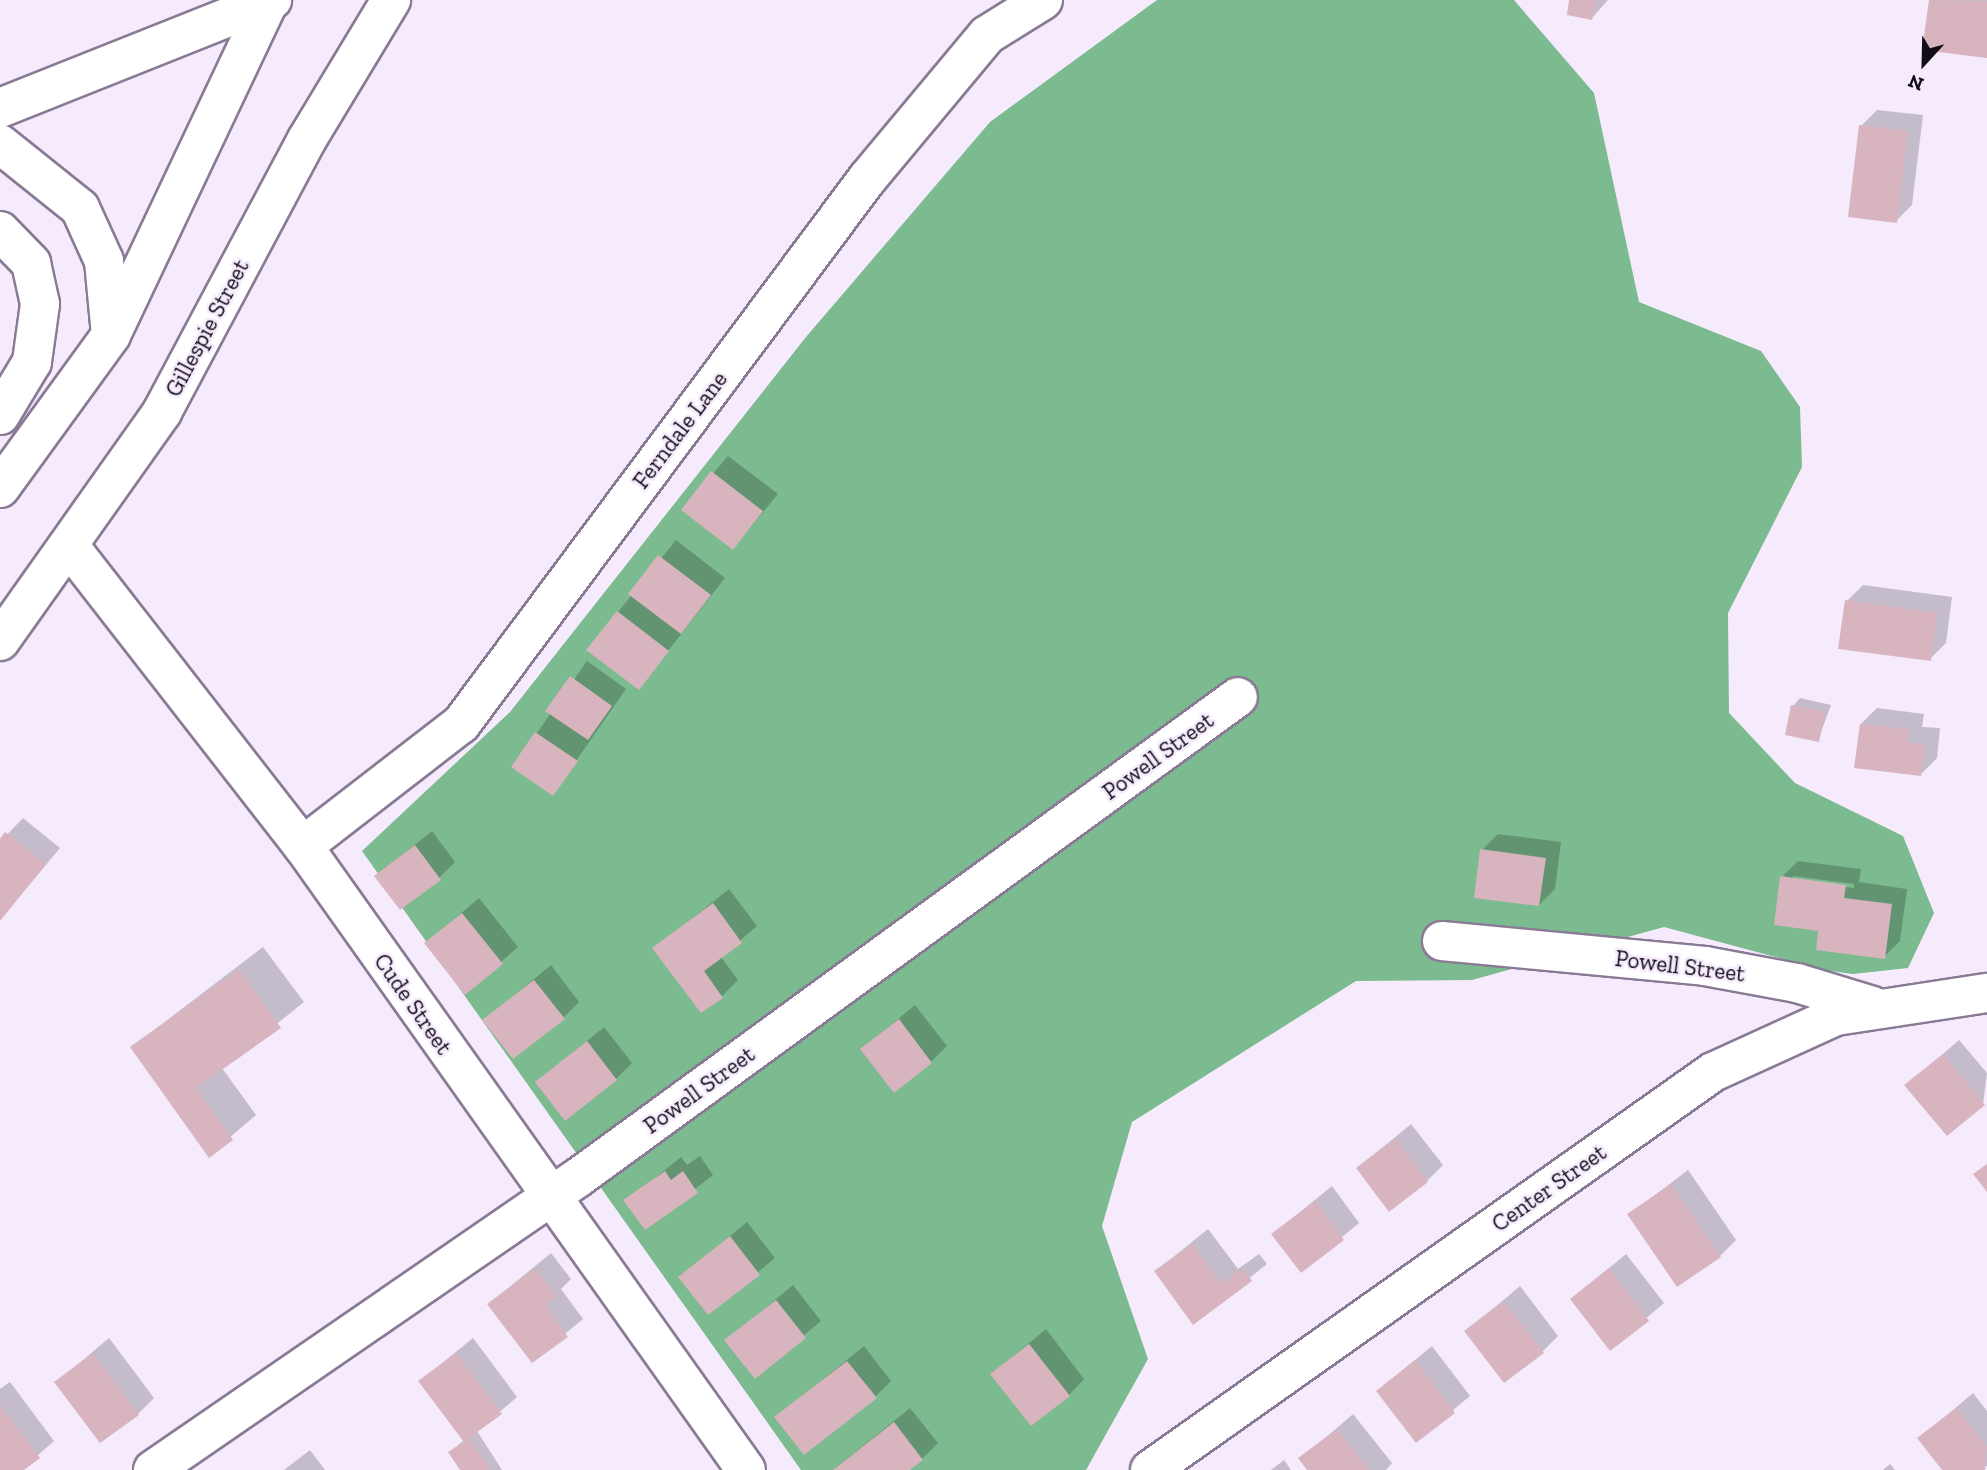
<!DOCTYPE html>
<style>
body{margin:0}
#map{position:relative;width:1987px;height:1470px;overflow:hidden;background:#f5ebfd;font-family:"Zilla Slab",serif}
div>[style]{position:absolute}
[style*='--x']{left:calc(var(--x)*1px);top:calc(var(--y)*1px);width:calc(var(--w)*1px);rotate:calc(var(--a)*1deg)}
.forest>*{inset:0;background:#7cba8f}
.shadow>*{inset:0;background:#0003}
.building>*{inset:0;background:#d8b4bf}
.roads{filter:drop-shadow(2px 0 #897a95) drop-shadow(-2px 0 #897a95) drop-shadow(0 2px #897a95) drop-shadow(0 -2px #897a95)}
.minor>*{height:38px;margin:-19px;padding:0 19px;transform-origin:19px;border-radius:19px;background:#fff}
.major>*{height:38px;margin:-19px;padding:0 19px;transform-origin:19px;border-radius:19px;background:#fff}
.highway>*{height:38px;margin:-19px;padding:0 19px;transform-origin:19px;border-radius:19px;background:#fff}
span{translate:-50% -50%;white-space:nowrap;text-align:center;line-height:1.15;-webkit-text-stroke:5px #f5ebfd;paint-order:stroke}
.street-label{font-size:23px;color:#130d17}
.north{position:absolute;left:1889px;top:28px;width:70px;height:70px;-webkit-text-stroke:5px #f5ebfd;paint-order:stroke;rotate:202deg;font-size:19px;font-weight:700;line-height:28px;text-align:center;color:#130d17}
.north::after{content:'';display:block;margin:auto;width:24px;height:32px;background:#130d17;clip-path:polygon(50% 0,100% 100%,50% 72%,0 100%)}
</style>
<div id="map">
<div class="forest">
<i style="clip-path:polygon(1157px 0,1514px 0,1594px 93px,1639px 302px,1761px 351px,1800px 407px,1802px 467px,1728px 613px,1729px 713px,1795px 783px,1903px 836px,1934px 913px,1908px 968px,1853px 974px,1823px 970px,1664px 927px,1472px 980px,1356px 981px,1132px 1122px,1102px 1226px,1148px 1359px,1086px 1470px,801px 1470px,362px 851px,510px 712px,806px 337px,990px 122px)"></i>
</div>
<div class="shadow">
<i style="clip-path:polygon(1571px 0,1608px 0,1592px 18px)"></i>
<i style="clip-path:polygon(1930px 0,1987px 0,1987px 57px,1924px 48px)"></i>
<i style="clip-path:polygon(1877px 110px,1923px 115px,1912px 205px,1896px 221px,1861px 126px)"></i>
<i style="clip-path:polygon(728px 456px,778px 494px,733px 548px,683px 509px)"></i>
<i style="clip-path:polygon(676px 540px,725px 578px,639px 688px,618px 612px)"></i>
<i style="clip-path:polygon(1863px 585px,1952px 597px,1946px 643px,1930px 659px,1847px 601px)"></i>
<i style="clip-path:polygon(587px 661px,626px 689px,553px 794px,514px 766px)"></i>
<i style="clip-path:polygon(1800px 698px,1831px 705px,1818px 740px,1793px 706px)"></i>
<i style="clip-path:polygon(1877px 708px,1924px 714px,1922px 727px,1940px 728px,1937px 758px,1921px 774px,1861px 724px)"></i>
<i style="clip-path:polygon(23px 818px,60px 848px,0 920px,0 842px)"></i>
<i style="clip-path:polygon(432px 831px,455px 862px,439px 878px,376px 876px)"></i>
<i style="clip-path:polygon(1498px 834px,1561px 842px,1555px 889px,1539px 905px,1482px 850px)"></i>
<i style="clip-path:polygon(evenodd,1798px 861px,1861px 869px,1859px 882px,1907px 889px,1900px 941px,1884px 957px,1782px 877px,1798px 861px,1793px 876px,1854px 884px,1854px 888px,1793px 880px,1793px 876px)"></i>
<i style="clip-path:polygon(729px 889px,757px 926px,721px 957px,738px 980px,722px 996px,655px 948px)"></i>
<i style="clip-path:polygon(479px 898px,518px 947px,465px 993px,426px 943px)"></i>
<i style="clip-path:polygon(263px 947px,304px 1002px,222px 1068px,256px 1115px,209px 1155px,132px 1047px)"></i>
<i style="clip-path:polygon(551px 965px,579px 1002px,563px 1018px,485px 1020px)"></i>
<i style="clip-path:polygon(915px 1005px,947px 1046px,931px 1062px,862px 1049px)"></i>
<i style="clip-path:polygon(604px 1027px,632px 1063px,616px 1079px,537px 1082px)"></i>
<i style="clip-path:polygon(1959px 1040px,1987px 1073px,1983px 1104px,1907px 1085px)"></i>
<i style="clip-path:polygon(1411px 1124px,1443px 1165px,1427px 1181px,1358px 1168px)"></i>
<i style="clip-path:polygon(700px 1156px,713px 1175px,645px 1228px,626px 1201px,681px 1157px,687px 1165px)"></i>
<i style="clip-path:polygon(1688px 1170px,1736px 1240px,1720px 1256px,1629px 1215px)"></i>
<i style="clip-path:polygon(1332px 1186px,1359px 1223px,1301px 1271px,1273px 1234px)"></i>
<i style="clip-path:polygon(747px 1222px,775px 1258px,709px 1313px,680px 1277px)"></i>
<i style="clip-path:polygon(1208px 1229px,1238px 1269px,1259px 1254px,1267px 1264px,1194px 1322px,1156px 1271px)"></i>
<i style="clip-path:polygon(551px 1253px,571px 1279px,561px 1289px,583px 1319px,532px 1361px,489px 1304px)"></i>
<i style="clip-path:polygon(1626px 1254px,1664px 1303px,1611px 1348px,1572px 1299px)"></i>
<i style="clip-path:polygon(793px 1285px,821px 1321px,755px 1376px,727px 1340px)"></i>
<i style="clip-path:polygon(1520px 1286px,1558px 1336px,1542px 1352px,1467px 1331px)"></i>
<i style="clip-path:polygon(1046px 1329px,1084px 1379px,1069px 1395px,992px 1374px)"></i>
<i style="clip-path:polygon(109px 1338px,154px 1398px,138px 1414px,57px 1382px)"></i>
<i style="clip-path:polygon(473px 1338px,517px 1397px,477px 1431px,502px 1470px,462px 1470px,450px 1452px,464px 1440px,420px 1381px)"></i>
<i style="clip-path:polygon(864px 1346px,891px 1381px,875px 1397px,776px 1417px)"></i>
<i style="clip-path:polygon(1432px 1346px,1470px 1396px,1417px 1440px,1378px 1391px)"></i>
<i style="clip-path:polygon(10px 1382px,54px 1441px,21px 1470px,0 1470px,0 1389px)"></i>
<i style="clip-path:polygon(1973px 1393px,1987px 1411px,1987px 1466px,1944px 1470px,1920px 1438px)"></i>
<i style="clip-path:polygon(910px 1408px,938px 1443px,922px 1459px,907px 1470px,833px 1470px)"></i>
<i style="clip-path:polygon(1353px 1414px,1392px 1463px,1386px 1470px,1309px 1470px,1301px 1459px)"></i>
<i style="clip-path:polygon(310px 1450px,325px 1470px,284px 1470px)"></i>
<i style="clip-path:polygon(1284px 1460px,1291px 1470px,1271px 1470px)"></i>
<i style="clip-path:polygon(1890px 1464px,1895px 1470px,1883px 1470px)"></i>
</div>
<div class="building">
<i style="clip-path:polygon(1569px 0,1596px 0,1592px 20px,1567px 15px)"></i>
<i style="clip-path:polygon(1929px 0,1987px 1px,1987px 58px,1922px 50px)"></i>
<i style="clip-path:polygon(1859px 125px,1908px 131px,1897px 223px,1848px 217px)"></i>
<i style="clip-path:polygon(711px 471px,763px 511px,733px 550px,681px 510px)"></i>
<i style="clip-path:polygon(658px 555px,711px 595px,681px 634px,628px 594px)"></i>
<i style="clip-path:polygon(1845px 600px,1937px 613px,1931px 661px,1838px 649px)"></i>
<i style="clip-path:polygon(617px 611px,669px 651px,639px 690px,586px 650px)"></i>
<i style="clip-path:polygon(570px 676px,612px 706px,588px 740px,545px 711px)"></i>
<i style="clip-path:polygon(1791px 705px,1825px 712px,1819px 742px,1785px 735px)"></i>
<i style="clip-path:polygon(1860px 724px,1908px 729px,1907px 742px,1925px 744px,1921px 776px,1854px 768px)"></i>
<i style="clip-path:polygon(535px 732px,578px 761px,553px 796px,511px 767px)"></i>
<i style="clip-path:polygon(5px 832px,46px 864px,0 921px,0 839px)"></i>
<i style="clip-path:polygon(415px 845px,441px 880px,400px 910px,374px 876px)"></i>
<i style="clip-path:polygon(1480px 849px,1546px 858px,1539px 906px,1474px 898px)"></i>
<i style="clip-path:polygon(1780px 876px,1846px 885px,1844px 898px,1892px 904px,1885px 959px,1816px 950px,1818px 931px,1774px 925px)"></i>
<i style="clip-path:polygon(713px 903px,742px 943px,704px 971px,723px 998px,701px 1013px,652px 948px)"></i>
<i style="clip-path:polygon(462px 913px,503px 964px,465px 995px,424px 943px)"></i>
<i style="clip-path:polygon(239px 969px,281px 1028px,196px 1088px,233px 1140px,209px 1158px,130px 1047px)"></i>
<i style="clip-path:polygon(534px 980px,565px 1019px,513px 1059px,482px 1020px)"></i>
<i style="clip-path:polygon(899px 1019px,932px 1063px,894px 1093px,860px 1049px)"></i>
<i style="clip-path:polygon(587px 1041px,617px 1080px,565px 1121px,535px 1082px)"></i>
<i style="clip-path:polygon(1943px 1054px,1985px 1105px,1947px 1136px,1904px 1085px)"></i>
<i style="clip-path:polygon(1395px 1138px,1428px 1182px,1389px 1212px,1356px 1168px)"></i>
<i style="clip-path:polygon(1987px 1164px,1987px 1192px,1973px 1174px)"></i>
<i style="clip-path:polygon(665px 1171px,671px 1180px,683px 1171px,698px 1193px,645px 1230px,623px 1200px)"></i>
<i style="clip-path:polygon(1671px 1184px,1721px 1257px,1677px 1287px,1627px 1214px)"></i>
<i style="clip-path:polygon(1315px 1201px,1344px 1240px,1301px 1273px,1271px 1234px)"></i>
<i style="clip-path:polygon(730px 1236px,760px 1275px,708px 1315px,678px 1277px)"></i>
<i style="clip-path:polygon(1192px 1244px,1221px 1284px,1243px 1268px,1252px 1281px,1193px 1325px,1154px 1271px)"></i>
<i style="clip-path:polygon(535px 1268px,556px 1296px,545px 1305px,568px 1337px,532px 1363px,487px 1304px)"></i>
<i style="clip-path:polygon(1609px 1268px,1649px 1321px,1610px 1351px,1570px 1299px)"></i>
<i style="clip-path:polygon(776px 1300px,806px 1338px,755px 1379px,724px 1340px)"></i>
<i style="clip-path:polygon(1503px 1301px,1544px 1353px,1504px 1383px,1464px 1331px)"></i>
<i style="clip-path:polygon(1029px 1344px,1070px 1396px,1031px 1426px,990px 1374px)"></i>
<i style="clip-path:polygon(93px 1353px,139px 1415px,100px 1443px,54px 1382px)"></i>
<i style="clip-path:polygon(456px 1353px,502px 1414px,469px 1438px,490px 1470px,460px 1470px,448px 1452px,464px 1442px,418px 1381px)"></i>
<i style="clip-path:polygon(1415px 1360px,1455px 1413px,1416px 1443px,1376px 1391px)"></i>
<i style="clip-path:polygon(847px 1361px,877px 1398px,804px 1455px,774px 1417px)"></i>
<i style="clip-path:polygon(0 1405px,40px 1458px,24px 1470px,0 1470px)"></i>
<i style="clip-path:polygon(1956px 1408px,1987px 1447px,1985px 1470px,1942px 1470px,1917px 1438px)"></i>
<i style="clip-path:polygon(894px 1422px,923px 1460px,910px 1470px,833px 1470px)"></i>
<i style="clip-path:polygon(1337px 1429px,1369px 1470px,1307px 1470px,1298px 1458px)"></i>
</div>
<div class="roads">
<div class="minor">
<i style="--x:0;--y:231;--w:45;--a:45.9"></i>
<i style="--x:31;--y:263;--w:42;--a:77.6"></i>
<i style="--x:40;--y:304;--w:59;--a:97.9"></i>
<i style="--x:32;--y:362;--w:62;--a:121.1"></i>
<i style="--x:70;--y:547;--w:379;--a:52.1"></i>
<i style="--x:303;--y:846;--w:765;--a:54.63"></i>
<i style="--x:303;--y:846;--w:200;--a:-37.7"></i>
<i style="--x:461;--y:724;--w:680;--a:-53.32"></i>
<i style="--x:867;--y:179;--w:187;--a:-50.2"></i>
<i style="--x:987;--y:35;--w:66;--a:-32"></i>
<i style="--x:1442;--y:941;--w:264;--a:5.4"></i>
<i style="--x:1705;--y:966;--w:94;--a:10.5"></i>
<i style="--x:1797;--y:983;--w:79;--a:16.8"></i>
<i style="--x:153;--y:1470;--w:517;--a:-34.52"></i>
<i style="--x:579;--y:1177;--w:815;--a:-36.07"></i>
<i style="--x:1150;--y:1470;--w:689;--a:-35.26"></i>
<i style="--x:1713;--y:1072;--w:135;--a:-24.5"></i>
<i style="--x:1836;--y:1016;--w:153;--a:-8.7"></i>
</div>
<div class="major">
<i style="--x:0;--y:488;--w:189;--a:-54"></i>
<i style="--x:111;--y:335;--w:370;--a:-64.7"></i>
<i style="--x:0;--y:641;--w:281;--a:-54.7"></i>
<i style="--x:162;--y:412;--w:307;--a:-62"></i>
<i style="--x:306;--y:141;--w:165;--a:-58.9"></i>
</div>
<div class="highway">
<i style="--x:0;--y:108;--w:293;--a:-21.7"></i>
<i style="--x:0;--y:144;--w:102;--a:38.7"></i>
<i style="--x:80;--y:208;--w:58;--a:65.6"></i>
<i style="--x:104;--y:261;--w:74;--a:84.6"></i>
</div>
</div>
<div class="street-label">
<span style="left:207px;top:328px;rotate:-62deg">Gillespie Street</span>
<span style="left:680px;top:430px;rotate:-53deg">Ferndale Lane</span>
<span style="left:1158px;top:756px;rotate:-36deg">Powell Street</span>
<span style="left:1680px;top:966px;rotate:7deg">Powell Street</span>
<span style="left:413px;top:1004px;rotate:55deg">Cude Street</span>
<span style="left:699px;top:1090px;rotate:-36deg">Powell Street</span>
<span style="left:1549px;top:1188px;rotate:-35deg">Center Street</span>
</div>
<div class="north">N</div>
</div>
